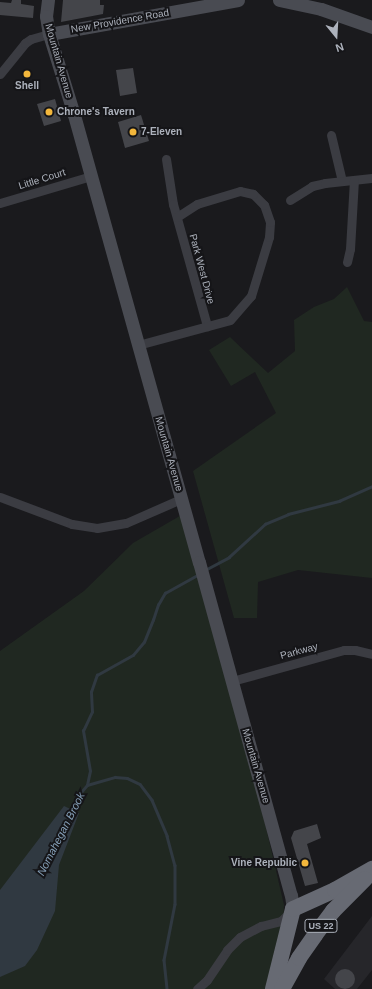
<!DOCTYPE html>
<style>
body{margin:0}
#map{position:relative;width:372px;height:989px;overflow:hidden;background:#1a1a1d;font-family:Helvetica,sans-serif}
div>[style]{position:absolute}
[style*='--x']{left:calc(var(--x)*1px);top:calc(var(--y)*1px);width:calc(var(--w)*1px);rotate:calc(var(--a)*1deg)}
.built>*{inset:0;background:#26262a}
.green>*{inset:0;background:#202821}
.water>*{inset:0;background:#303941}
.stream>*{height:2.5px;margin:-1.25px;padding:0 1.25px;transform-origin:1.25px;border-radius:1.25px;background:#303941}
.building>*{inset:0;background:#44454a}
.round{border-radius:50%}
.street>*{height:9px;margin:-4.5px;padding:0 4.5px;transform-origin:4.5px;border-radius:4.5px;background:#3b3c42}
.secondary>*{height:13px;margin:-6.5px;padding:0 6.5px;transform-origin:6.5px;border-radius:6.5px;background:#494b52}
.highway>*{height:16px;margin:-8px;padding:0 8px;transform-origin:8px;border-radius:8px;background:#676a73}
.dots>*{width:11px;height:11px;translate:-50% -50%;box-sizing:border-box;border:2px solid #151518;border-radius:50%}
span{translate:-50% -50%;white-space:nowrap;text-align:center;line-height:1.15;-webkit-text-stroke:4px #151518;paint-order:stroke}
.shield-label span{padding:1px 3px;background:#151518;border:1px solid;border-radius:3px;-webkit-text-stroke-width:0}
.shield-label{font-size:9px;color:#adb2bc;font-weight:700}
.street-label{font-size:10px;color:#adb2bc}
.poi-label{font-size:10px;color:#adb2bc;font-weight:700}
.left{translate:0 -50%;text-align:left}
.right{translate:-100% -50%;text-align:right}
.water-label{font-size:11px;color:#859fb7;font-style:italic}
.north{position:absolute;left:316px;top:16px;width:40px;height:40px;-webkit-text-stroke:3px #151518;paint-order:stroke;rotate:162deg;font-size:11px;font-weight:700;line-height:16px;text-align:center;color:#adb2bc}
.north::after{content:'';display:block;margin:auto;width:14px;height:18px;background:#adb2bc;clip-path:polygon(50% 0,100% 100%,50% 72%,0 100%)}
</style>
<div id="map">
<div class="built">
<i style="clip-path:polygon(372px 916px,372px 970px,357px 989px,335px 989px,324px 979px)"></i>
</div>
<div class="green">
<i style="clip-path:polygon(347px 287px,364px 321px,372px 322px,372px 578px,298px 570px,258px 582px,257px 618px,234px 618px,193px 471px,276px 413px,255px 372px,231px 386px,209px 350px,230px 337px,268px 373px,295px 351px,294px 320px,314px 307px,334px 299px)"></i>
<i style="clip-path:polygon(185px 513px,232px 681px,284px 905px,282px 953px,273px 989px,0 989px,0 651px,84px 591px,133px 543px)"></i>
</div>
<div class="water">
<i style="clip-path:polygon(64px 806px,79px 813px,59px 865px,55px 911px,37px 950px,25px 966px,0 977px,0 890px)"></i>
</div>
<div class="stream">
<i style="--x:205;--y:570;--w:27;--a:-28"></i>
<i style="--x:229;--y:557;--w:49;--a:-42.5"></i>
<i style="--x:265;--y:524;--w:25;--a:-23"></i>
<i style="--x:288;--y:514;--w:53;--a:-14.3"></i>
<i style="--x:339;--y:501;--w:36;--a:-24"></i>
<i style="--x:87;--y:785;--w:14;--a:-78"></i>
<i style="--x:90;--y:771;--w:41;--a:-99.9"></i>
<i style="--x:83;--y:731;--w:21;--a:-65"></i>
<i style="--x:92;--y:712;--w:20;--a:-93"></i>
<i style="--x:91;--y:692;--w:18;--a:-71"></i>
<i style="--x:97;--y:675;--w:41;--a:-29.1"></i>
<i style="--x:133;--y:655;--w:17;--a:-50"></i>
<i style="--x:144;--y:642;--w:24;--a:-68"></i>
<i style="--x:153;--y:620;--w:16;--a:-72"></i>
<i style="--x:158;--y:605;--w:14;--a:-60"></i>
<i style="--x:165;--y:593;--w:37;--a:-29"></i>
<i style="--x:71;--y:812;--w:16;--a:-68"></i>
<i style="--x:77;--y:797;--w:16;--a:-50"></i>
<i style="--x:87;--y:785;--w:29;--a:-16"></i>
<i style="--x:115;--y:777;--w:12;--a:5"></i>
<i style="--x:127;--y:778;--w:14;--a:25"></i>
<i style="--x:140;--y:784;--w:20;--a:53"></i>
<i style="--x:152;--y:800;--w:39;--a:67"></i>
<i style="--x:167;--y:836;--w:30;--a:75"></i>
<i style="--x:175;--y:865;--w:39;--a:90"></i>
<i style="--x:175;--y:904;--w:57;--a:101.1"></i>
<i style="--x:164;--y:960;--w:29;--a:84"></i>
</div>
<div class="building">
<i style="clip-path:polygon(12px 0,21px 0,21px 4px,34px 6px,33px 18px,0 15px,0 2px,11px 3px)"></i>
<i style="clip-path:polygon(63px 0,100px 0,100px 5px,104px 5px,103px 14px,61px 22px)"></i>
<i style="clip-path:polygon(133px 68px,137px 93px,120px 96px,116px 70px)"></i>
<i style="clip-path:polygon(55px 99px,61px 121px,44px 126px,37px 104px)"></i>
<i style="clip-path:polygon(141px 115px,149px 141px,125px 148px,118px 122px)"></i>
<i style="clip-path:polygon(317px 824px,321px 838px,307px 844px,318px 883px,305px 886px,291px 838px,294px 831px)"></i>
<i class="round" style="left:335px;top:969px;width:20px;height:20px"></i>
</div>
<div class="street">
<i style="--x:0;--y:74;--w:40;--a:-51"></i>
<i style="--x:25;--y:43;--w:7;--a:-34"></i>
<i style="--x:31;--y:39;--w:19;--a:-16"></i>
<i style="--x:331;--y:135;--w:47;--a:76.6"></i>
<i style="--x:166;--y:159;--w:46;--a:81.2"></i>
<i style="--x:173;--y:204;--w:127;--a:74.4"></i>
<i style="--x:290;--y:200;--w:26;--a:-32"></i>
<i style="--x:312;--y:186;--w:13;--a:-13"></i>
<i style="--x:325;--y:183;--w:47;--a:-6.1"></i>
<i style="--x:0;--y:203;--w:95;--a:-16.5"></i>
<i style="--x:347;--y:262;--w:13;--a:-77"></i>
<i style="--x:350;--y:249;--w:69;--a:-86.7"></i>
<i style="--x:138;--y:345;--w:95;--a:-15.2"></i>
<i style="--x:230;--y:320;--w:32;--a:-49"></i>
<i style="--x:251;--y:296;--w:62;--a:-73"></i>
<i style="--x:269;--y:237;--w:15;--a:-86"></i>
<i style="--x:270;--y:222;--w:18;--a:-109"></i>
<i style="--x:264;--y:205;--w:16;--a:-135"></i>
<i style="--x:253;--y:194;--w:13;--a:-167"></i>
<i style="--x:240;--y:191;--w:45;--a:163.2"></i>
<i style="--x:197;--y:204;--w:24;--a:147"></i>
<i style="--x:0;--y:497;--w:77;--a:20.6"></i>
<i style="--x:72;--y:524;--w:25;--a:9"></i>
<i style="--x:97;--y:528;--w:29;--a:-10"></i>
<i style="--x:126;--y:523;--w:60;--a:-23.6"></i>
<i style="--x:232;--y:681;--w:116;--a:-15.5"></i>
<i style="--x:344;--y:650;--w:11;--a:0"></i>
<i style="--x:355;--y:650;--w:17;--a:13"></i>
<i style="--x:197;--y:989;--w:13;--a:-42"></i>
<i style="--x:207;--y:980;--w:36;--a:-56"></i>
<i style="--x:227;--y:950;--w:18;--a:-45"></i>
<i style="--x:240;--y:937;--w:24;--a:-28"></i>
<i style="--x:261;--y:926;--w:21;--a:-14"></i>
<i style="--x:281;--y:921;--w:14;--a:-45"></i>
</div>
<div class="secondary">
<i style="--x:48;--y:0;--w:16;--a:97"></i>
<i style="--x:46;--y:16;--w:18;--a:81"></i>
<i style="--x:49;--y:34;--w:85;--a:72.8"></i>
<i style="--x:74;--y:115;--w:464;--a:74.4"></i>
<i style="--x:199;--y:562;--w:345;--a:74.6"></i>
<i style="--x:291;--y:895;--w:14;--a:82"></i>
<i style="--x:279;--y:0;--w:43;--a:12.1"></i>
<i style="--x:321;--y:9;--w:54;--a:19.4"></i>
<i style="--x:49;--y:34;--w:192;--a:-10.2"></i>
</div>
<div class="highway">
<i style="--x:273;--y:989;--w:82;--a:-76"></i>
<i style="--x:293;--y:909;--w:46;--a:-24.3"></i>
<i style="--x:335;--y:890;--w:43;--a:-29.6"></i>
<i style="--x:282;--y:989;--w:35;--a:-61"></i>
<i style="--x:299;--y:958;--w:28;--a:-55"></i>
<i style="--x:315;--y:935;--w:30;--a:-53"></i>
<i style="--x:333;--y:911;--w:45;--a:-45"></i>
</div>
<div class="dots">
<i style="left:27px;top:74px;background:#f3b73c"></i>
<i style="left:49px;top:112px;background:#f3b73c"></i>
<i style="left:133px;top:132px;background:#f3b73c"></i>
<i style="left:305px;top:863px;background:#f3b73c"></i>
</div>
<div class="shield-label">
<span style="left:321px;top:926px">US 22</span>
</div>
<div class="street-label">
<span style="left:120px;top:21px;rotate:-10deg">New Providence Road</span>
<span style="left:59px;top:61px;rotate:74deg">Mountain Avenue</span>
<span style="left:42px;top:179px;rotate:-17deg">Little Court</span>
<span style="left:202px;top:269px;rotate:75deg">Park West Drive</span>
<span style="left:169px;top:454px;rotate:74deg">Mountain Avenue</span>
<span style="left:299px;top:651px;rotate:-15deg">Parkway</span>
<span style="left:256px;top:766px;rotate:74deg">Mountain Avenue</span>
</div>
<div class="poi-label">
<span style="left:27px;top:86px">Shell</span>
<span class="left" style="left:57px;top:112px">Chrone's Tavern</span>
<span class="left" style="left:141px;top:132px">7-Eleven</span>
<span class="right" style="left:297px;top:863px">Vine Republic</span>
</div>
<div class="water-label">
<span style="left:61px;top:834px;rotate:-63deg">Nomahegan Brook</span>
</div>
<div class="north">N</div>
</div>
